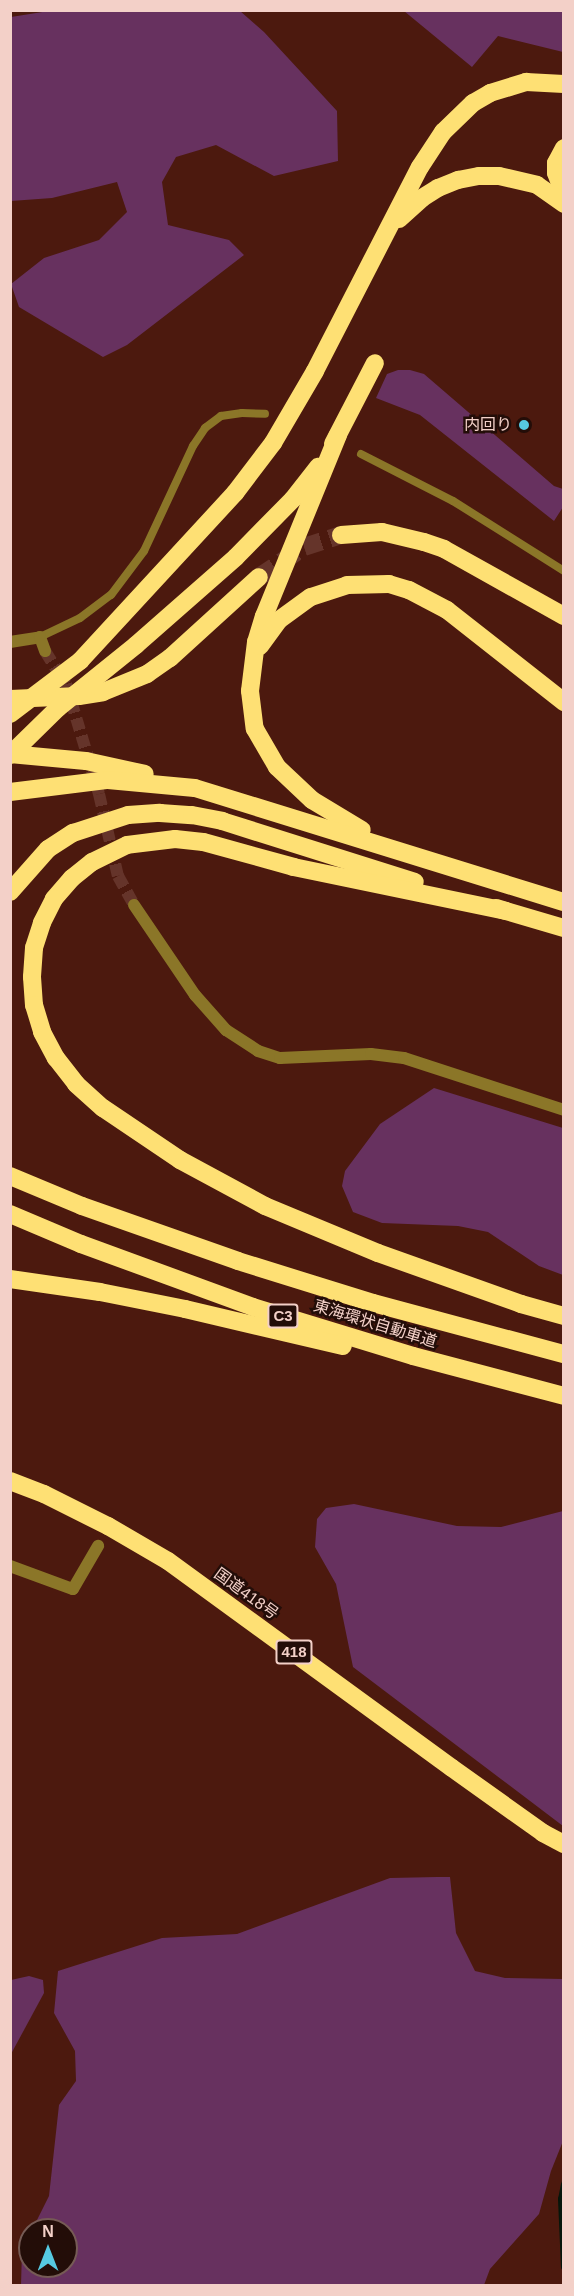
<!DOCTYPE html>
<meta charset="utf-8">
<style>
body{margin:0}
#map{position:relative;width:574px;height:2296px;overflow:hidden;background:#4c190e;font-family:Arial,"Noto Sans JP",sans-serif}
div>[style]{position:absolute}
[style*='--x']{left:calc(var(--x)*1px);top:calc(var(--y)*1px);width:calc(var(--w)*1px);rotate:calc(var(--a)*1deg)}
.green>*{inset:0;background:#67315f}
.stream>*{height:6px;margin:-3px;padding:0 3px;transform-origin:3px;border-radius:3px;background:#06160b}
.street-tunnel>*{height:12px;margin-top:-6px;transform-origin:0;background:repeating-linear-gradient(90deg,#65342a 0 12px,transparent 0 18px)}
.highway-tunnel>*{height:18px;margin-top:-9px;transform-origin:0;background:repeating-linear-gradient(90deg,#65342a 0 18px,transparent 0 27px)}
.lane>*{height:8px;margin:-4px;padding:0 4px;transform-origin:4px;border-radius:4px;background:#8b7628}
.street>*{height:12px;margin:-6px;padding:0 6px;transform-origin:6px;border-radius:6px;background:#8b7628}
.highway>*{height:18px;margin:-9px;padding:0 9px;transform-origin:9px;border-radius:9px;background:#fee074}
.highway-bridge>*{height:18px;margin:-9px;padding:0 9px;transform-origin:9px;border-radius:9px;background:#fee074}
.dots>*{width:16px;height:16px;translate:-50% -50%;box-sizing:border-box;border:3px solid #230d08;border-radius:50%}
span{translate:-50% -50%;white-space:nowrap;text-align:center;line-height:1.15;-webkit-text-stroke:5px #230d08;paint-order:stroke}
.shield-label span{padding:2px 4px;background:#230d08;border:2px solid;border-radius:4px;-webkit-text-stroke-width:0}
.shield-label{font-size:15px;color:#f3d0c8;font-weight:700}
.poi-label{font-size:16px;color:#f3d0c8}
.right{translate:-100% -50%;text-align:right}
.street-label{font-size:16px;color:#f3d0c8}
.frame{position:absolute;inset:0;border:12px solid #f3d0c8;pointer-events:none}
.north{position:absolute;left:18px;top:2218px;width:60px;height:60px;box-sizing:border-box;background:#230d08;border:2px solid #765b55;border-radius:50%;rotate:0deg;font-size:16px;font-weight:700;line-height:24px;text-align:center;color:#f3d0c8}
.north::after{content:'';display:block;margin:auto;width:21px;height:27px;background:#56c9e1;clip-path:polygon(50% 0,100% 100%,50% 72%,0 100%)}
</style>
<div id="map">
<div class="green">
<i style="clip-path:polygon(55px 10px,240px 11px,264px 32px,337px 111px,338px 161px,274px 176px,216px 145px,176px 157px,162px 182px,168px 225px,229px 240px,244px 255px,127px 345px,103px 357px,19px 307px,11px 284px,44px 258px,99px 240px,127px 212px,117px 182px,52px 198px,11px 201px,11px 17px)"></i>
<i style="clip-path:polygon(404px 11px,563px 11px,563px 52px,498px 36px,472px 67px)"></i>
<i style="clip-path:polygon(398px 370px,410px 370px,424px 374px,554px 486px,563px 489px,563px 507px,554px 521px,420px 415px,376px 398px,387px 374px)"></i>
<i style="clip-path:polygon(434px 1088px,563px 1128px,563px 1275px,539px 1266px,488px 1232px,458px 1226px,382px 1223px,353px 1212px,342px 1186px,345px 1171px,380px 1124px)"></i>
<i style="clip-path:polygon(354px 1504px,457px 1526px,501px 1527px,563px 1511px,563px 1826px,353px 1667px,336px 1584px,315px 1547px,317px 1519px,326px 1508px)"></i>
<i style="clip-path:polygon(437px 1877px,450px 1877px,456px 1933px,475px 1971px,505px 1978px,563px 1979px,563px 2141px,551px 2171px,539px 2214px,490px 2269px,484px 2285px,21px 2285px,22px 2250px,30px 2234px,30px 2266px,66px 2266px,66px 2230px,32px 2230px,49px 2196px,59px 2105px,76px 2081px,75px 2051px,54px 2013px,58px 1971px,162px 1938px,237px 1934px,390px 1878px)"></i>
<i style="clip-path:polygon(29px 1976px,43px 1980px,44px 1993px,11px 2054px,11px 1980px)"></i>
</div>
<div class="stream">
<i style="--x:564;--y:2184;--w:15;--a:101"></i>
<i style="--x:561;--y:2199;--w:68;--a:87.5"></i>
</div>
<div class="street-tunnel">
<i style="--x:45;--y:651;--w:39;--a:58"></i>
<i style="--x:66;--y:684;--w:115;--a:73.3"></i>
<i style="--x:99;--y:794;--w:84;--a:77"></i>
<i style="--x:118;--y:876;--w:33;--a:61"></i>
</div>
<div class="highway-tunnel">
<i style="--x:259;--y:577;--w:54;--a:-33.7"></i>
<i style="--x:304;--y:547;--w:39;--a:-18"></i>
</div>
<div class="lane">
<i style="--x:361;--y:454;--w:103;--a:27.1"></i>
<i style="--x:453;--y:501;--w:131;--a:32.2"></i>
<i style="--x:40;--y:637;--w:44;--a:-25.4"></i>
<i style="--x:80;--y:618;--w:39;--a:-37"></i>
<i style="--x:111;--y:595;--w:55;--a:-53.1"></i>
<i style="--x:144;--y:551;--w:116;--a:-65"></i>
<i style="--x:193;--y:446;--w:22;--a:-56"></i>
<i style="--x:205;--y:428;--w:20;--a:-37"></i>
<i style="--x:221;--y:416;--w:21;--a:-8"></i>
<i style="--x:242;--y:413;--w:23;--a:2"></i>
</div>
<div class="street">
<i style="--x:10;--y:642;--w:30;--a:-9"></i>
<i style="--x:40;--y:637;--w:15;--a:70"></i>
<i style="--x:134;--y:905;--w:109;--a:55.9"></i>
<i style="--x:195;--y:995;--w:47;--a:48.5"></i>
<i style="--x:226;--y:1030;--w:38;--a:33"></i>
<i style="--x:258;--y:1051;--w:23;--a:18"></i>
<i style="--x:280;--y:1058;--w:91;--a:-2.5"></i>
<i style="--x:371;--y:1054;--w:33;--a:7"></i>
<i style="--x:404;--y:1058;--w:168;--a:18"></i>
<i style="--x:10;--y:1566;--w:67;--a:20.1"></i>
<i style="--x:73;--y:1589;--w:50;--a:-59.8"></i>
</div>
<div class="highway">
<i style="--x:564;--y:148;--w:17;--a:118"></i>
<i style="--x:556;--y:163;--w:10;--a:90"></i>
<i style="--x:556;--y:173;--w:22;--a:69"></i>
<i style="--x:399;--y:219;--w:31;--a:-42"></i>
<i style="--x:422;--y:198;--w:19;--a:-32"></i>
<i style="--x:438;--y:188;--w:22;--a:-22"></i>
<i style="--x:458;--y:180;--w:21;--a:-11"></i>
<i style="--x:479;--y:176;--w:20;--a:0"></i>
<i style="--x:499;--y:176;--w:39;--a:13"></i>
<i style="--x:537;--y:185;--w:33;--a:35"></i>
<i style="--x:338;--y:435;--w:196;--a:112.2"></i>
<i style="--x:264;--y:616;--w:27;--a:107"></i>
<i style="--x:256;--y:642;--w:49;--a:97"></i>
<i style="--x:250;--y:691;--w:38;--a:83"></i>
<i style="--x:255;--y:729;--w:44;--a:59.9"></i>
<i style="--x:277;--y:767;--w:48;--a:43.3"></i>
<i style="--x:312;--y:800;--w:58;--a:31"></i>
<i style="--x:333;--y:444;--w:91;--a:-62.6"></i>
<i style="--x:341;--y:535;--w:41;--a:-4.2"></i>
<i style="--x:382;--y:532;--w:43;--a:13.4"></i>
<i style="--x:424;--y:542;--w:21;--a:19"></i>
<i style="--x:444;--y:549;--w:137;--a:29.2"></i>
<i style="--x:136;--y:645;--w:133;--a:-41.3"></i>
<i style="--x:236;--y:557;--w:81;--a:-45.5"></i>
<i style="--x:293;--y:499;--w:41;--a:-52"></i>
<i style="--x:260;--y:646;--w:32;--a:-54"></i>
<i style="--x:279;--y:620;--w:39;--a:-36"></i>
<i style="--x:311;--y:597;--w:38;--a:-18"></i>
<i style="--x:347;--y:585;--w:42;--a:-1.4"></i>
<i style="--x:389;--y:584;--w:21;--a:17"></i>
<i style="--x:409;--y:590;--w:43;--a:27.8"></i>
<i style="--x:447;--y:610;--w:149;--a:38.2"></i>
<i style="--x:80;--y:661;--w:229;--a:-47.3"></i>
<i style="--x:235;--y:493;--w:63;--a:-52.8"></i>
<i style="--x:273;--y:443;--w:83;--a:-59.7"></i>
<i style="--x:315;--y:371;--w:229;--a:-62.8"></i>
<i style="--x:420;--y:167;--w:42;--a:-56.7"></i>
<i style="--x:443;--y:132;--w:42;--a:-44"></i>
<i style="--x:473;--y:103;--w:20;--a:-30"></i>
<i style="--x:490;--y:93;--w:38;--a:-17"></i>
<i style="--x:526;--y:82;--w:38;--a:3"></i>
<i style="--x:10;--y:699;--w:69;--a:-2.5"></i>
<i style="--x:79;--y:696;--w:24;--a:-9"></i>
<i style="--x:103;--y:692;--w:48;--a:-22.2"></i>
<i style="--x:147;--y:674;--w:28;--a:-35"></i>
<i style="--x:170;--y:658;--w:120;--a:-42.3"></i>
<i style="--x:10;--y:754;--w:76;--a:5.3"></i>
<i style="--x:86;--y:761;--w:60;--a:12.4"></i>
<i style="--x:10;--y:792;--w:99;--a:-7"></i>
<i style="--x:108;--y:780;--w:87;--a:5.3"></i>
<i style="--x:195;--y:788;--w:386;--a:17.2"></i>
<i style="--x:10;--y:892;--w:57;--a:-48.5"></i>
<i style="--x:48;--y:849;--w:30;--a:-33"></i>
<i style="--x:73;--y:833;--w:58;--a:-18.1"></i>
<i style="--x:128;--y:815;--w:32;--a:-4"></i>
<i style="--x:160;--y:813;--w:32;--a:4"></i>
<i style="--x:192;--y:815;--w:31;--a:11"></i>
<i style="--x:222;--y:821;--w:202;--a:17.5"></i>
<i style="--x:496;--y:908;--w:71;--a:16.4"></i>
<i style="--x:506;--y:911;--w:217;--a:-168.3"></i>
<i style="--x:294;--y:867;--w:94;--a:-164.6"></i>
<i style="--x:203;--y:842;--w:28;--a:-174"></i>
<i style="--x:175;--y:839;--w:48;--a:172.9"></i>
<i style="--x:127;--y:845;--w:39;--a:154"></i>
<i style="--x:92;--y:862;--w:26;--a:141"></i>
<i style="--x:72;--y:878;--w:28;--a:131"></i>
<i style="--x:54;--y:899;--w:27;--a:117"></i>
<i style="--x:42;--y:923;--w:26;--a:108"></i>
<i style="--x:34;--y:948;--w:29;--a:94"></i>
<i style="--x:32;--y:977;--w:28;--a:86"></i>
<i style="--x:34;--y:1005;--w:28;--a:73"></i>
<i style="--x:42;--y:1032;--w:30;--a:62"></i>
<i style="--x:56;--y:1058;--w:33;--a:52"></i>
<i style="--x:76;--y:1084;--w:36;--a:42"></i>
<i style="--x:103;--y:1108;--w:93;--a:34"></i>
<i style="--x:180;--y:1160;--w:97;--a:28.4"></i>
<i style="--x:265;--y:1206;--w:122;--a:22.6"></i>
<i style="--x:378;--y:1253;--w:152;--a:19.6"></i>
<i style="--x:521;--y:1304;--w:45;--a:15.6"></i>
<i style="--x:10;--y:1176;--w:78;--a:22.6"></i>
<i style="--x:82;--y:1206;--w:165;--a:19.4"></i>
<i style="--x:238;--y:1261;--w:141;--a:17.3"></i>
<i style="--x:373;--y:1303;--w:198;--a:15"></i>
<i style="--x:10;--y:1214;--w:77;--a:22.9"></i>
<i style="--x:81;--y:1244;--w:183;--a:20.1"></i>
<i style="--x:253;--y:1307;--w:167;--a:17"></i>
<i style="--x:413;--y:1356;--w:156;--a:14.8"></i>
<i style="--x:10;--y:1279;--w:91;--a:8.2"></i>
<i style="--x:100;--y:1292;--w:87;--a:11.3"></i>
<i style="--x:185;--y:1309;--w:162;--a:13.2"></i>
<i style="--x:10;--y:1481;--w:36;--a:21"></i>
<i style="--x:44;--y:1494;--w:72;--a:26.6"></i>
<i style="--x:108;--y:1526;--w:69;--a:30.3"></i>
<i style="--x:168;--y:1561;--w:351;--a:36.1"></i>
<i style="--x:452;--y:1768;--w:112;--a:35.5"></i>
<i style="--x:543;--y:1833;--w:24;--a:28"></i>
</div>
<div class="highway-bridge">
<i style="--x:10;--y:714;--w:88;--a:-37.1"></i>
<i style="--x:10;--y:755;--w:67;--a:-44.4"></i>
<i style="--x:58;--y:708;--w:100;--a:-38.9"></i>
</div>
<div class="dots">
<i style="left:524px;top:425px;background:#56c9e1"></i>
</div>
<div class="shield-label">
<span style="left:283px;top:1316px">C3</span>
<span style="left:294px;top:1652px">418</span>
</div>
<div class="poi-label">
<span class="right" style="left:512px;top:425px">内回り</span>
</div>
<div class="street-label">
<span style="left:375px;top:1324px;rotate:17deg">東海環状自動車道</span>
<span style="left:246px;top:1594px;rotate:36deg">国道418号</span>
</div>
<div class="frame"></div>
<div class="north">N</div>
</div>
